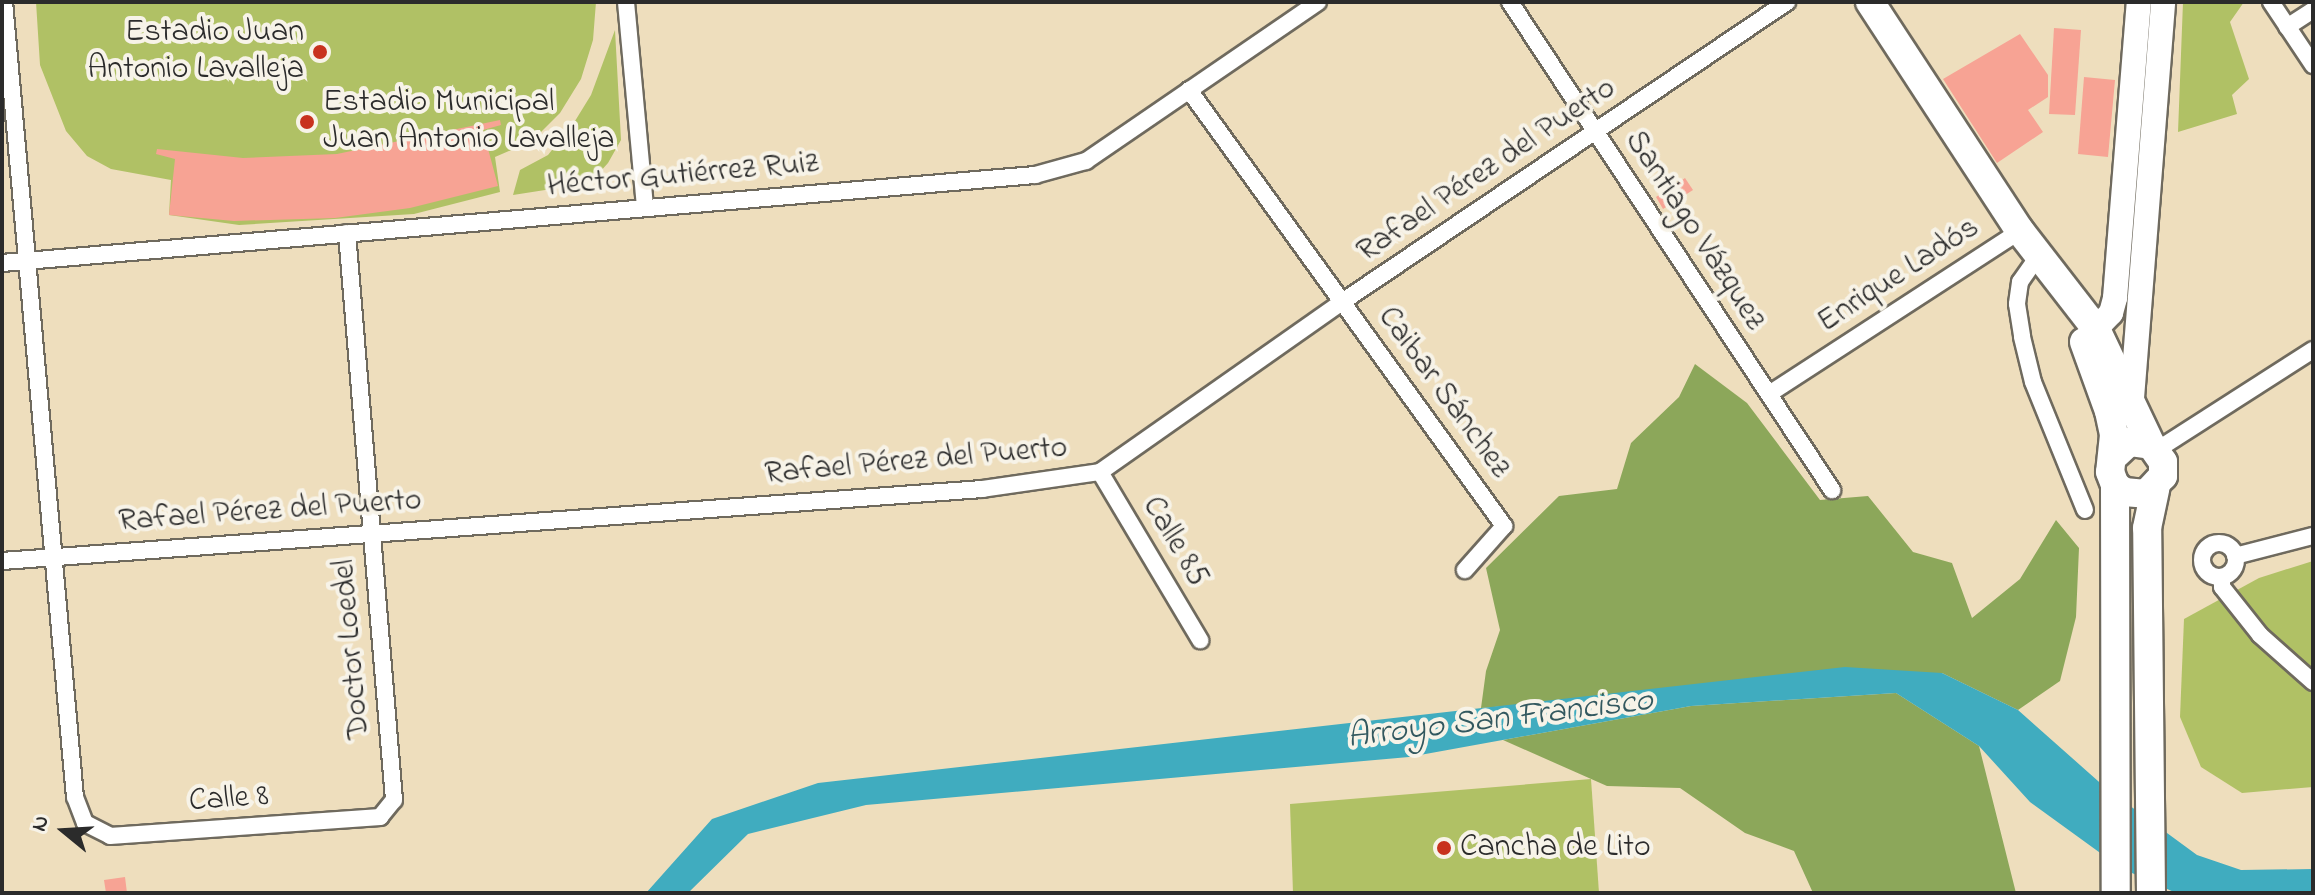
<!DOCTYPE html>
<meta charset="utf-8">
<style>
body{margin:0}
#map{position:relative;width:2315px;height:895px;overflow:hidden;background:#eedebd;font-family:"Indie Flower",sans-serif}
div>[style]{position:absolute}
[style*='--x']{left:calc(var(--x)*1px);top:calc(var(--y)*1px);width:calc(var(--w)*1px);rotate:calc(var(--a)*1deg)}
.green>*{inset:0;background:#b0c165}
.forest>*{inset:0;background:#8ca75a}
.water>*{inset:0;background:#40acbf}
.building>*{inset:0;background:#f7a394}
.roads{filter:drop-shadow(2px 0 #6f6a5e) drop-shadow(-2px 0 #6f6a5e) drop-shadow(0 2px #6f6a5e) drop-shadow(0 -2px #6f6a5e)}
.minor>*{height:16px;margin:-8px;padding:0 8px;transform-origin:8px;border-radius:8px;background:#fff}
.minor>.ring{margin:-8px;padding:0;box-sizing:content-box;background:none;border:16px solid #fff;border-radius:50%}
.secondary>*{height:24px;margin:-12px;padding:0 12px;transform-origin:12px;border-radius:12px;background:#fff}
.trunk>*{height:28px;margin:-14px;padding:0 14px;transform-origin:14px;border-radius:14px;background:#fff}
.dots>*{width:22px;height:22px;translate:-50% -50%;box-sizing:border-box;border:4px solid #f7f3e8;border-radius:50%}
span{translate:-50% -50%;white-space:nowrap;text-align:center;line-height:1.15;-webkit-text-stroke:8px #f7f3e8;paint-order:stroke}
.poi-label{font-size:32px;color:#2b2b2b}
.right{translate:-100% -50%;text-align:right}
.left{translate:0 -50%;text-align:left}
.street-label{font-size:32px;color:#2b2b2b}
.water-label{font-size:34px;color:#32585f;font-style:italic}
.frame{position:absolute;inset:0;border:4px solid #2b2b2b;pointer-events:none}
.north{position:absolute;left:24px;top:791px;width:80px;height:80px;-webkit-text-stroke:6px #f7f3e8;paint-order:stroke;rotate:288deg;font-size:22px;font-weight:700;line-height:32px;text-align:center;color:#2b2b2b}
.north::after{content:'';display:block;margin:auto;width:28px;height:36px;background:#2b2b2b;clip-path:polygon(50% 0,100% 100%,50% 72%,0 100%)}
</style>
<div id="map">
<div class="green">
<i style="clip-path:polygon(36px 2px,596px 2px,593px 40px,581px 79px,560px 113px,532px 141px,495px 157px,500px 192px,414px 214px,239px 225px,169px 215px,171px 180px,111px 169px,87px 156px,66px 131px,40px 65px)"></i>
<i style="clip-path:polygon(2183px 2px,2244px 2px,2230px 22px,2249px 79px,2232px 95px,2237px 114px,2178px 132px)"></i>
<i style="clip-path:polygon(615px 30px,621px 140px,608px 163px,590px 183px,513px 195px,520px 170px,548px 155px,575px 121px,591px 95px)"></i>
<i style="clip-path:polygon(2313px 561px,2313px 787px,2242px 793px,2201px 767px,2180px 717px,2184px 619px,2259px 578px)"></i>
<i style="clip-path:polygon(1591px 779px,1599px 893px,1293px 893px,1290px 804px)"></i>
</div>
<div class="forest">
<i style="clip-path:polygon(1695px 364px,1747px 403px,1820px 500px,1868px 496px,1913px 552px,1952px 563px,1972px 618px,2020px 579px,2056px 520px,2079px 548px,2076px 617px,2060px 681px,2018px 710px,1942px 673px,1481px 708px,1486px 671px,1500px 630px,1486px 568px,1559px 496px,1617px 489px,1631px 443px,1679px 397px)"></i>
<i style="clip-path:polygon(1896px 693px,1979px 746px,2016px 893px,1813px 893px,1794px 851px,1745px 833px,1680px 788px,1607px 786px,1503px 740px,1691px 706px)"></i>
</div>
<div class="water">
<i style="clip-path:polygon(1845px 667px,1942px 673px,2018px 710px,2107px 789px,2197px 855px,2241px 870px,2313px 869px,2313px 893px,2176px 893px,2121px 868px,2030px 802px,1979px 746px,1896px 693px,1691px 706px,1409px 757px,866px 805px,748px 834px,688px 893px,646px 893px,712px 819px,818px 783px)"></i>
</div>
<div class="building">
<i style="clip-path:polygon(2054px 28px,2081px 30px,2075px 115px,2049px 114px)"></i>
<i style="clip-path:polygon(2020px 34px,2048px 75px,2048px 97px,2028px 110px,2043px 132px,1997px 163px,1943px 79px)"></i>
<i style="clip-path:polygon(2084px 77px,2115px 80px,2108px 157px,2078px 154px)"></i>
<i style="clip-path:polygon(500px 120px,501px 125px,483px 130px,498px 186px,410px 208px,335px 218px,234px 221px,169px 215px,175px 159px,156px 154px,157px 149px,243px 158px,337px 154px)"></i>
<i style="clip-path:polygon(1685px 178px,1693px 190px,1663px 209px,1656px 197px)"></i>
<i style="clip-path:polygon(125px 877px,127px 893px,106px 893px,104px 880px)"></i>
</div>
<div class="roads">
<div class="minor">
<i style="--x:4;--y:2;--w:798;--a:84.9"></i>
<i style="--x:75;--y:797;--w:28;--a:69"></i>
<i style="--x:85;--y:823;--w:28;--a:27"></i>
<i style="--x:110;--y:836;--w:271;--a:-4"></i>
<i style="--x:380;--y:817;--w:22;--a:-51"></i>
<i style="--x:394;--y:800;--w:569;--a:-94.74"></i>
<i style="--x:626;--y:2;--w:206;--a:84.7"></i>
<i style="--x:1510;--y:2;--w:585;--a:56.58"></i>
<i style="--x:2271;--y:2;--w:76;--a:56.3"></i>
<i style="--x:2287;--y:27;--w:31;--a:-33"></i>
<i style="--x:1189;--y:90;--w:538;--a:54.15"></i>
<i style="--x:1504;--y:526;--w:59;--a:131.6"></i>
<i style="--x:2034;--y:262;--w:24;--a:125"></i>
<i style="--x:2020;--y:282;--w:22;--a:98"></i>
<i style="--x:2017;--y:304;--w:33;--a:81"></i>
<i style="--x:2022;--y:337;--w:46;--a:76.3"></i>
<i style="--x:2033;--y:382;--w:138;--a:67.9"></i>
<i style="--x:2;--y:263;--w:1037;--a:-4.87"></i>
<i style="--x:1035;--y:175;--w:53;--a:-15.4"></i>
<i style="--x:1086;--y:161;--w:281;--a:-34.4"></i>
<i style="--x:1769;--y:394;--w:299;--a:-33"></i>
<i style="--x:2157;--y:450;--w:185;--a:-32.7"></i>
<i style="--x:1100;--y:472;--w:196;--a:59.2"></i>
<i class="ring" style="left:2202px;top:543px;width:18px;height:18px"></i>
<i style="--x:2235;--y:556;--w:81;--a:-14.4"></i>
<i style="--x:2;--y:561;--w:983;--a:-4.2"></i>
<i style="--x:982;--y:489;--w:119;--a:-8.2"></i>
<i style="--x:1100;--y:472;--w:296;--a:-35.1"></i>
<i style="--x:1342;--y:302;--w:537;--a:-33.99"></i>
<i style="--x:2222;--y:577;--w:10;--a:90"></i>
<i style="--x:2222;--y:587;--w:61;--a:51.6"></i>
<i style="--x:2260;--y:635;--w:71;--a:41.6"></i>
</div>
<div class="secondary">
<i style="--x:2084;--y:341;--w:39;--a:-46"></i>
<i style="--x:2111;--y:313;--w:16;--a:-75"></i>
<i style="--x:2115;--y:298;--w:297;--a:-85.4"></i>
<i style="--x:2132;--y:398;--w:397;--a:-85.5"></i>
</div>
<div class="trunk">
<i style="--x:1870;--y:2;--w:274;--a:56.8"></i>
<i style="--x:2020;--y:231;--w:124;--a:52.2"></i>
<i style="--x:2096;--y:329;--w:128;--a:64.6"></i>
<i style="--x:2084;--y:342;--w:73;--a:70.1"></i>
<i style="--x:2109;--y:411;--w:25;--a:78"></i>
<i style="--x:2114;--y:435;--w:37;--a:96"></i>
<i style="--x:2110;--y:472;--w:14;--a:69"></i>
<i style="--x:2115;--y:485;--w:11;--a:38"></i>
<i style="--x:2124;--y:492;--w:22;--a:5"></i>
<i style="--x:2146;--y:494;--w:25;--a:-47"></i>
<i style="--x:2163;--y:476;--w:14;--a:-90"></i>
<i style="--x:2163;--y:462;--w:21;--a:-125"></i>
<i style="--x:2151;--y:445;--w:22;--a:-172"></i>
<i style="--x:2129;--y:442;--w:23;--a:137"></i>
<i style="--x:2115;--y:485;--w:408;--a:89.9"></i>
<i style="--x:2151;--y:893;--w:365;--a:-90.6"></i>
<i style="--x:2147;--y:528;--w:40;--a:-78"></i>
</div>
</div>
<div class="dots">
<i style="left:320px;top:52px;background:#c8321e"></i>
<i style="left:307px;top:122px;background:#c8321e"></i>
<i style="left:1444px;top:848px;background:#c8321e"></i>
</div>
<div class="poi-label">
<span class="right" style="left:304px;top:52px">Estadio Juan<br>Antonio Lavalleja</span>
<span class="left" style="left:323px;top:122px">Estadio Municipal<br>Juan Antonio Lavalleja</span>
<span class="left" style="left:1460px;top:848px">Cancha de Lito</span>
</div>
<div class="street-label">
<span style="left:1487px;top:171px;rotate:-34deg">Rafael Pérez del Puerto</span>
<span style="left:683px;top:176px;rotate:-5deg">Héctor Gutiérrez Ruiz</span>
<span style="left:1694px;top:231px;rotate:57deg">Santiago Vázquez</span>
<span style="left:1899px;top:276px;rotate:-33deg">Enrique Ladós</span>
<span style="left:1443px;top:393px;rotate:54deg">Caibar Sánchez</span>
<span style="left:916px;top:462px;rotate:-5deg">Rafael Pérez del Puerto</span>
<span style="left:270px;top:512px;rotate:-4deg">Rafael Pérez del Puerto</span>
<span style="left:1174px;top:542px;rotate:59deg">Calle 85</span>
<span style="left:353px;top:649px;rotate:-95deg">Doctor Loedel</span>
<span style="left:229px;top:800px;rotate:-4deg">Calle 8</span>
</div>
<div class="water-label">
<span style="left:1500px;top:720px;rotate:-7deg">Arroyo San Francisco</span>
</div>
<div class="frame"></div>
<div class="north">N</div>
</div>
